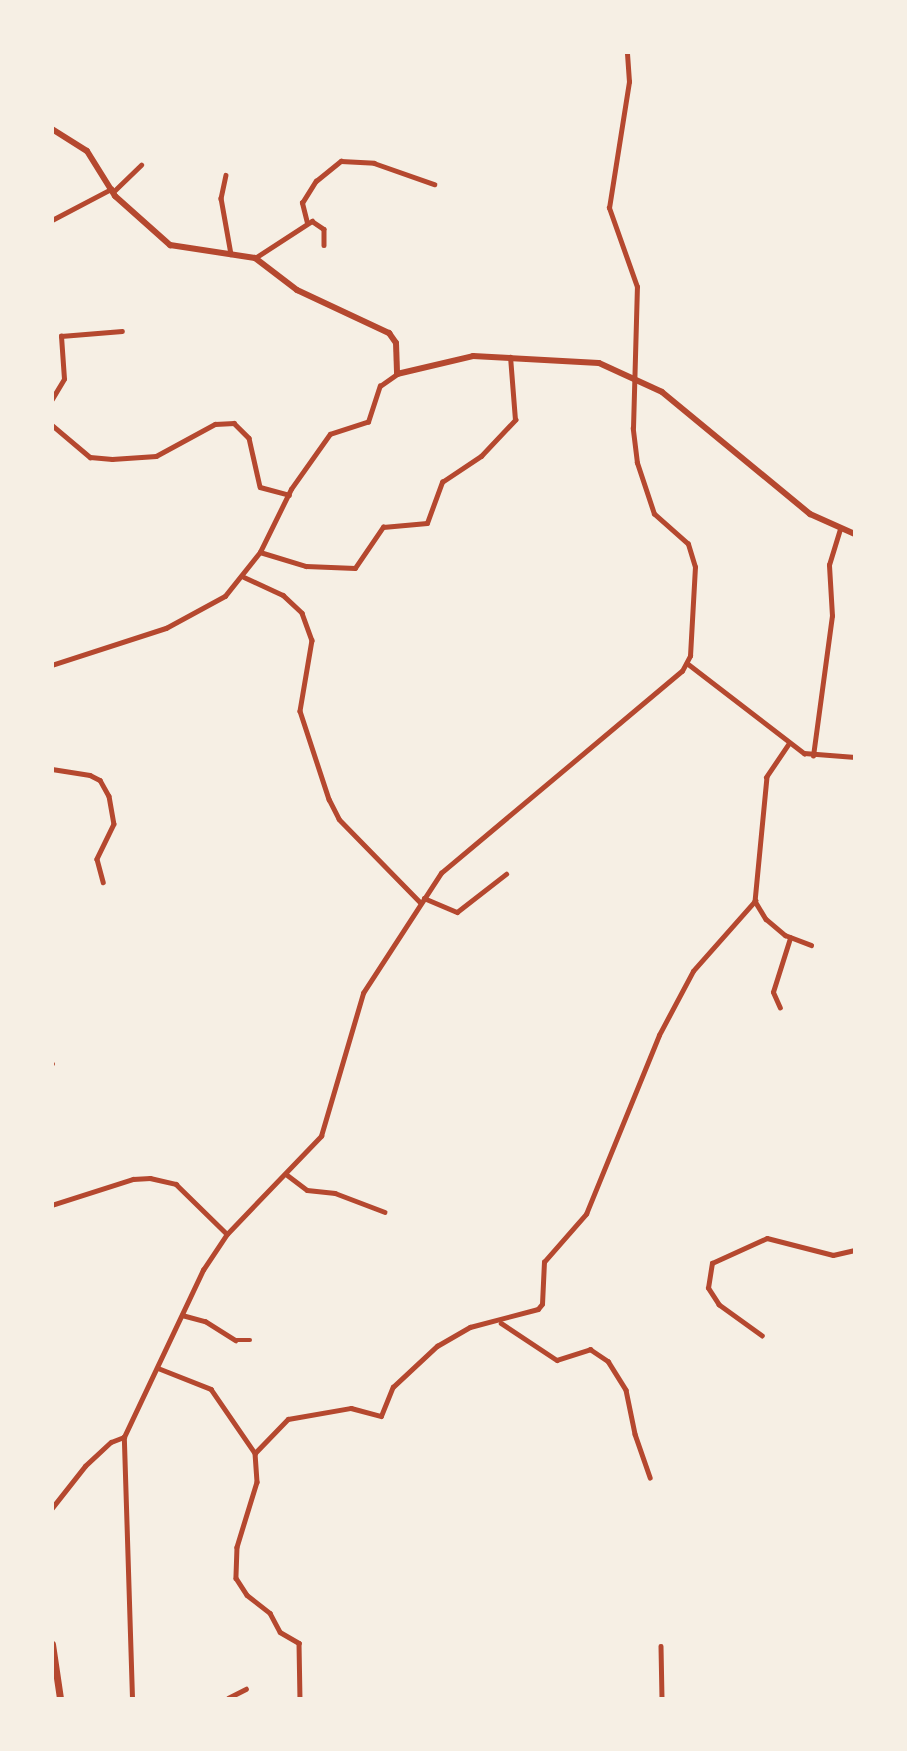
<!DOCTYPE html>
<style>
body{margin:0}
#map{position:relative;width:907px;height:1751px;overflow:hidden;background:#f6efe4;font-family:"Source Sans 3",sans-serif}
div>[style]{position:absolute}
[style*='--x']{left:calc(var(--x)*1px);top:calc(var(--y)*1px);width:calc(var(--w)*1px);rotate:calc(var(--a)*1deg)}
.minor>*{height:4.5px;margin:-2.25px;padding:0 2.25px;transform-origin:2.25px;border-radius:2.25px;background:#b5482f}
.tertiary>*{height:6px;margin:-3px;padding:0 3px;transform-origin:3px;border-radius:3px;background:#b5482f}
.secondary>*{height:7px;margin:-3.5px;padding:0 3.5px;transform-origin:3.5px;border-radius:3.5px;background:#b5482f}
span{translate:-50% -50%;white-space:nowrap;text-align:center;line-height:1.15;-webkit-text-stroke:5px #f6efe4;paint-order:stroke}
.frame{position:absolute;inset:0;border:54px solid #f6efe4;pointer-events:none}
</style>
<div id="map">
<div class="minor">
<i style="--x:226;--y:175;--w:24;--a:102"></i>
<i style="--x:221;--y:198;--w:57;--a:79.9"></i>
<i style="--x:113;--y:192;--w:39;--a:-44"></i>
<i style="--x:52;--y:220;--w:67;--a:-27.7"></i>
<i style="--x:307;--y:223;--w:21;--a:-104"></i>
<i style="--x:302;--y:203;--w:26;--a:-58"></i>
<i style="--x:316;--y:181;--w:32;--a:-39"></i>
<i style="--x:341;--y:161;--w:33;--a:3"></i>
<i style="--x:374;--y:163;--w:64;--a:19.3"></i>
<i style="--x:255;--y:258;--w:68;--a:-33"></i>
<i style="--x:312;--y:221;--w:14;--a:34"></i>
<i style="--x:324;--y:229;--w:16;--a:90"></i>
<i style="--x:52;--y:399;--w:23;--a:-59"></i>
<i style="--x:64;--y:379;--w:43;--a:-94"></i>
<i style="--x:61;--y:336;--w:61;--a:-4.7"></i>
<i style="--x:52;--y:425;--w:50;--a:40.1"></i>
<i style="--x:90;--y:457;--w:22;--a:5"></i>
<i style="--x:112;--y:459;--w:44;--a:-3.9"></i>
<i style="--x:156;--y:456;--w:67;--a:-28.5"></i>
<i style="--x:215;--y:424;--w:19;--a:-3"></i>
<i style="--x:234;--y:423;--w:21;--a:45"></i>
<i style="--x:249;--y:438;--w:50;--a:77.3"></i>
<i style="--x:260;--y:487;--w:30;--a:15"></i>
<i style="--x:260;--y:552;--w:48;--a:16.9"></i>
<i style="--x:306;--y:566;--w:49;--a:2.3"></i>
<i style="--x:355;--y:568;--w:50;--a:-55.7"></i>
<i style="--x:383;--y:527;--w:44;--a:-5.2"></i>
<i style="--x:427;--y:523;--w:44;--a:-69.9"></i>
<i style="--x:442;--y:482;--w:47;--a:-33.7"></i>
<i style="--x:481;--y:456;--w:50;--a:-46.6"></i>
<i style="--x:515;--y:420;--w:63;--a:-94.5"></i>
<i style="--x:244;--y:577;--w:43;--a:24.8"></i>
<i style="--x:283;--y:595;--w:26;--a:43"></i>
<i style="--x:302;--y:613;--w:29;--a:70"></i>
<i style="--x:312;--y:640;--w:72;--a:99.6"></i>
<i style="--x:300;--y:711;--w:93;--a:71.8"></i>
<i style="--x:329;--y:799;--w:22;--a:63"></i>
<i style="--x:339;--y:819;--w:117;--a:45.7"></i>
<i style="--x:687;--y:663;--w:148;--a:37.6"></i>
<i style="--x:804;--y:753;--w:51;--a:4.5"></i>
<i style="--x:52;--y:665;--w:120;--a:-18"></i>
<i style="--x:166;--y:628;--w:67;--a:-28.5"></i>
<i style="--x:225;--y:596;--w:56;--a:-51.5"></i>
<i style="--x:260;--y:552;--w:70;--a:-63.8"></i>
<i style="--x:291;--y:489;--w:67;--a:-54.7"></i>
<i style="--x:330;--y:434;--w:40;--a:-18"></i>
<i style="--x:368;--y:422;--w:38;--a:-72"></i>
<i style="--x:380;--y:386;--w:21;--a:-35"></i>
<i style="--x:789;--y:744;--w:40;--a:124"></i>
<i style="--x:767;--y:777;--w:125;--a:95.5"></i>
<i style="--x:755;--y:901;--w:21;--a:59"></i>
<i style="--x:766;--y:919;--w:25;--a:40"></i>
<i style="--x:785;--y:935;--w:28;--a:21"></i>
<i style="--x:813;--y:756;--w:141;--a:-82.3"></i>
<i style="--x:832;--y:616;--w:51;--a:-93.4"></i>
<i style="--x:829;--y:565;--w:38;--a:-73"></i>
<i style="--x:52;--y:769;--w:38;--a:9"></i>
<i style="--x:90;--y:775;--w:11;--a:27"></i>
<i style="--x:100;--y:780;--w:18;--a:61"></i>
<i style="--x:109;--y:796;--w:28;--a:80"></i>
<i style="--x:114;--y:824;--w:39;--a:116"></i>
<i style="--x:97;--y:859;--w:24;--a:75"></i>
<i style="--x:424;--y:898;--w:36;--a:23"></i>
<i style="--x:457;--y:912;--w:62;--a:-37.8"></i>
<i style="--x:780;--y:1008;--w:17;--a:-114"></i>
<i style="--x:773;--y:992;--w:57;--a:-72.5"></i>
<i style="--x:52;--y:1064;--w:1;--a:0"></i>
<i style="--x:286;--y:1174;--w:26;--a:37"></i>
<i style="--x:307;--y:1190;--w:28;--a:6"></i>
<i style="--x:335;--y:1193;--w:53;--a:20.8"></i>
<i style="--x:52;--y:1205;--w:85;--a:-17.8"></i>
<i style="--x:133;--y:1179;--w:17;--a:-3"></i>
<i style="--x:150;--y:1178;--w:27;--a:13"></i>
<i style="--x:176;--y:1184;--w:71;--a:44.4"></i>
<i style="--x:182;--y:1315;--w:24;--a:15"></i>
<i style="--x:205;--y:1321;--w:36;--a:32"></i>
<i style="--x:235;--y:1340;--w:15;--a:0"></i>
<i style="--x:501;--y:1323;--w:67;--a:33.5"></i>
<i style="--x:557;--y:1360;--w:35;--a:-18"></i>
<i style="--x:590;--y:1349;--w:22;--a:34"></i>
<i style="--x:608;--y:1361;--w:34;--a:58"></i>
<i style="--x:626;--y:1390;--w:45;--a:78.4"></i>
<i style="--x:635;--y:1434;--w:46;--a:70.8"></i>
<i style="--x:762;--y:1336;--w:53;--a:-144.2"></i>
<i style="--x:719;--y:1305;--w:20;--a:-123"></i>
<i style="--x:708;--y:1288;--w:25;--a:-81"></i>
<i style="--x:712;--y:1263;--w:60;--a:-24.4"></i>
<i style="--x:767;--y:1238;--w:68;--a:14.4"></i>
<i style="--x:833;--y:1255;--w:23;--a:-13"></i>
<i style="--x:158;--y:1368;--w:57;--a:21.6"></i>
<i style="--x:211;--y:1389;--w:78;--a:55.5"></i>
<i style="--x:255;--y:1453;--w:29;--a:86"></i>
<i style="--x:257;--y:1482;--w:68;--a:107.1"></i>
<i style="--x:237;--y:1547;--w:31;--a:92"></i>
<i style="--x:236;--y:1578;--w:20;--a:57"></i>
<i style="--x:247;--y:1595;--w:29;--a:38"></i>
<i style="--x:270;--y:1613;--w:21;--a:62"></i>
<i style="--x:280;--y:1632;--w:22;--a:30"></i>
<i style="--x:299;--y:1643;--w:55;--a:89"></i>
<i style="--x:255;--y:1453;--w:47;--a:-45.9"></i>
<i style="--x:288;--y:1419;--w:64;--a:-9.9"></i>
<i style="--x:351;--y:1408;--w:31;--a:15"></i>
<i style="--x:381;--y:1416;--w:31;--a:-68"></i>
<i style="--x:393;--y:1387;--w:60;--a:-43"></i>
<i style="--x:437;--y:1346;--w:38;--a:-30"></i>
<i style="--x:470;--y:1327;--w:70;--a:-14.8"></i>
<i style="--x:538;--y:1309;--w:6;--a:-51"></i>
<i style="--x:542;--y:1304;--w:42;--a:-87.3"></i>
<i style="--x:544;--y:1262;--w:64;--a:-48.8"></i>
<i style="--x:586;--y:1214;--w:193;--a:-67.8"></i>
<i style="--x:659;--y:1035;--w:72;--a:-62"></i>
<i style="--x:693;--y:971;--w:94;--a:-48.5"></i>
<i style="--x:52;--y:1508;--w:53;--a:-51.8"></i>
<i style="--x:85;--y:1466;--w:35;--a:-43"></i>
<i style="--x:111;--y:1442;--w:14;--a:-21"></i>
<i style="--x:661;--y:1646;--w:52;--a:88.9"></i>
<i style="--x:132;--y:1698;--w:261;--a:-91.8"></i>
<i style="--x:124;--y:1437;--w:185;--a:-64.7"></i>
<i style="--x:203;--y:1270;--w:43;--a:-56.3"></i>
<i style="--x:227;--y:1234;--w:136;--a:-46.2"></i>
<i style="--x:321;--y:1136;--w:149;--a:-73.6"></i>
<i style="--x:363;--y:993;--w:143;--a:-57"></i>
<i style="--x:441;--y:873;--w:314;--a:-40"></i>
<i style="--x:682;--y:671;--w:17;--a:-62"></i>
<i style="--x:690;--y:656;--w:89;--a:-86.8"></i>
<i style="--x:695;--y:567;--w:24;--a:-107"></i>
<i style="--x:688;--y:544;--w:45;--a:-138.6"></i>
<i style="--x:654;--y:514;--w:54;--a:-108.4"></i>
<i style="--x:637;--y:463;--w:35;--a:-97"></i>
<i style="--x:633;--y:428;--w:141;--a:-88.4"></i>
<i style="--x:637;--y:287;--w:84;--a:-109.5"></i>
<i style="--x:609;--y:208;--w:128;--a:-81"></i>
<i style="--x:629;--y:82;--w:30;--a:-94"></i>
<i style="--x:228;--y:1698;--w:20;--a:-27"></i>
</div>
<div class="tertiary">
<i style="--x:52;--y:129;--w:41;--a:32.2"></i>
<i style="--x:87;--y:151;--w:53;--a:58.1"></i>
<i style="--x:115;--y:196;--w:74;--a:41.7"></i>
<i style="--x:170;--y:245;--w:86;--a:8.7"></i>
<i style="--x:255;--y:258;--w:53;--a:37.3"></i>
<i style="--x:297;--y:290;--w:102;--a:25.1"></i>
<i style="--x:389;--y:333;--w:12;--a:55"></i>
<i style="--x:396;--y:343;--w:31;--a:88"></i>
<i style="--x:397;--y:374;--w:78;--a:-13.3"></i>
<i style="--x:473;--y:356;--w:126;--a:3.2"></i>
<i style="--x:599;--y:363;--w:69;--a:24.7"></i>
<i style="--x:662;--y:392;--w:192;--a:39.5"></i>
<i style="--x:810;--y:514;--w:49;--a:24"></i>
</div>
<div class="secondary">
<i style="--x:52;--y:1644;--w:55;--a:81.6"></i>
</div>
<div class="frame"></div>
</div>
